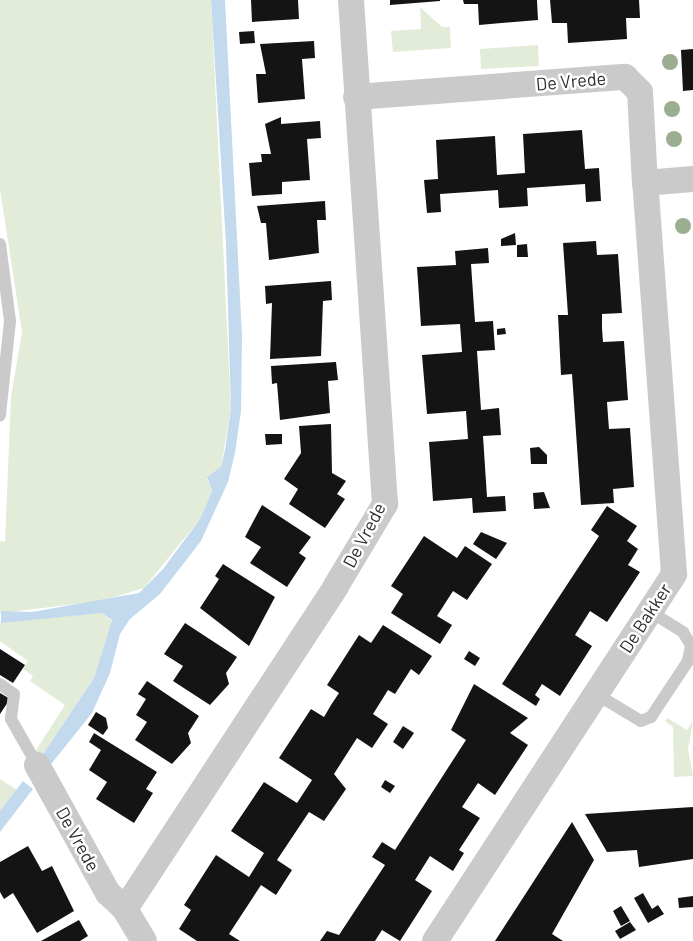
<!DOCTYPE html>
<style>
body{margin:0}
#map{position:relative;width:693px;height:941px;overflow:hidden;background:#fff;font-family:Barlow,sans-serif}
div>[style]{position:absolute}
[style*='--x']{left:calc(var(--x)*1px);top:calc(var(--y)*1px);width:calc(var(--w)*1px);rotate:calc(var(--a)*1deg)}
.green>*{inset:0;background:#e2ecd9}
.water>*{inset:0;background:#c3daee}
.building>*{inset:0;background:#141414}
.service>*{height:12px;margin:-6px;padding:0 6px;transform-origin:6px;border-radius:6px;background:#cacaca}
.minor>*{height:26px;margin:-13px;padding:0 13px;transform-origin:13px;border-radius:13px;background:#cacaca}
.trees>*{width:16px;height:16px;margin:-8px;border-radius:50%;background:#9cae91}
span{translate:-50% -50%;white-space:nowrap;text-align:center;line-height:1.15;-webkit-text-stroke:5px #fff;paint-order:stroke}
.street-label{font-size:18px;color:#2d2d2d}
</style>
<div id="map">
<div class="green">
<i style="clip-path:polygon(0 0,211px 0,231px 408px,221px 467px,207px 479px,212px 491px,200px 519px,144px 588px,102px 601px,0 613px,0 541px,5px 542px,11px 397px,22px 332px,0 189px)"></i>
<i style="clip-path:polygon(420px 7px,442px 27px,450px 27px,451px 48px,393px 52px,391px 31px,421px 29px)"></i>
<i style="clip-path:polygon(538px 45px,539px 66px,481px 69px,480px 49px)"></i>
<i style="clip-path:polygon(102px 613px,112px 621px,94px 678px,39px 760px,33px 755px,65px 705px,30px 681px,33px 676px,23px 669px,28px 661px,0 641px,0 622px)"></i>
<i style="clip-path:polygon(667px 718px,687px 730px,693px 721px,688px 749px,693px 776px,674px 777px,673px 727px,665px 721px)"></i>
<i style="clip-path:polygon(0 779px,17px 790px,0 811px)"></i>
</div>
<div class="water">
<i style="clip-path:polygon(211px 0,225px 0,226px 20px,242px 336px,241px 411px,235px 453px,228px 482px,201px 541px,160px 594px,130px 619px,120px 634px,110px 673px,92px 713px,48px 768px,39px 760px,94px 678px,112px 620px,102px 613px,1px 623px,1px 611px,32px 612px,139px 593px,163px 569px,200px 519px,212px 491px,207px 477px,221px 467px,225px 450px,231px 408px,226px 244px)"></i>
<i style="clip-path:polygon(23px 781px,33px 789px,0 832px,0 811px)"></i>
</div>
<div class="building">
<i style="clip-path:polygon(251px 0,298px 0,299px 19px,252px 22px)"></i>
<i style="clip-path:polygon(390px 0,440px 0,440px 1px,390px 5px)"></i>
<i style="clip-path:polygon(463px 0,537px 0,538px 20px,479px 25px,478px 4px,464px 4px)"></i>
<i style="clip-path:polygon(550px 0,639px 0,640px 18px,626px 18px,627px 39px,568px 43px,567px 23px,552px 23px)"></i>
<i style="clip-path:polygon(254px 31px,255px 43px,240px 44px,239px 32px)"></i>
<i style="clip-path:polygon(314px 41px,315px 58px,302px 59px,305px 99px,258px 103px,256px 74px,266px 74px,260px 44px)"></i>
<i style="clip-path:polygon(693px 49px,693px 90px,683px 91px,681px 50px)"></i>
<i style="clip-path:polygon(281px 117px,281px 124px,320px 121px,321px 138px,307px 139px,310px 180px,282px 182px,282px 194px,252px 196px,249px 163px,262px 162px,261px 154px,271px 154px,265px 124px)"></i>
<i style="clip-path:polygon(582px 130px,585px 169px,599px 168px,601px 201px,586px 202px,585px 184px,527px 188px,528px 206px,514px 207px,499px 208px,498px 190px,440px 194px,441px 212px,427px 213px,424px 180px,438px 179px,436px 140px,495px 136px,497px 175px,525px 173px,523px 134px)"></i>
<i style="clip-path:polygon(325px 201px,326px 220px,317px 220px,319px 253px,269px 260px,266px 223px,261px 223px,257px 206px)"></i>
<i style="clip-path:polygon(515px 233px,516px 245px,501px 246px,501px 239px)"></i>
<i style="clip-path:polygon(596px 241px,597px 255px,618px 254px,622px 313px,602px 314px,602px 328px,603px 342px,624px 341px,628px 400px,607px 402px,608px 416px,609px 429px,630px 428px,634px 487px,613px 489px,614px 503px,581px 505px,572px 374px,561px 375px,558px 315px,568px 315px,563px 243px)"></i>
<i style="clip-path:polygon(527px 244px,528px 257px,517px 257px,517px 245px)"></i>
<i style="clip-path:polygon(488px 248px,489px 263px,471px 264px,475px 322px,493px 321px,495px 350px,477px 351px,481px 410px,499px 408px,501px 435px,483px 436px,487px 497px,505px 496px,506px 511px,473px 513px,472px 498px,433px 501px,429px 442px,468px 439px,466px 411px,427px 414px,422px 355px,462px 352px,460px 324px,421px 326px,417px 267px,456px 265px,455px 251px)"></i>
<i style="clip-path:polygon(331px 281px,332px 300px,323px 301px,321px 356px,270px 359px,272px 303px,266px 304px,265px 286px)"></i>
<i style="clip-path:polygon(505px 328px,506px 334px,497px 335px,497px 329px)"></i>
<i style="clip-path:polygon(336px 362px,338px 380px,328px 381px,330px 413px,280px 420px,277px 383px,272px 384px,271px 366px)"></i>
<i style="clip-path:polygon(331px 424px,332px 473px,346px 481px,337px 494px,345px 499px,325px 528px,289px 504px,298px 489px,284px 479px,301px 453px,299px 426px)"></i>
<i style="clip-path:polygon(265px 434px,282px 434px,282px 444px,266px 445px)"></i>
<i style="clip-path:polygon(539px 447px,547px 455px,547px 464px,531px 464px,530px 448px)"></i>
<i style="clip-path:polygon(544px 492px,550px 508px,534px 509px,533px 493px)"></i>
<i style="clip-path:polygon(262px 505px,311px 537px,299px 553px,306px 558px,287px 587px,250px 563px,261px 547px,245px 537px)"></i>
<i style="clip-path:polygon(607px 506px,637px 526px,627px 541px,638px 549px,628px 565px,640px 572px,607px 622px,590px 611px,575px 635px,592px 646px,560px 696px,542px 684px,535px 695px,540px 699px,536px 706px,502px 684px,599px 536px,591px 530px)"></i>
<i style="clip-path:polygon(481px 532px,507px 543px,496px 559px,473px 544px)"></i>
<i style="clip-path:polygon(424px 536px,457px 558px,465px 546px,492px 564px,467px 600px,453px 591px,437px 616px,452px 625px,440px 644px,391px 613px,403px 594px,391px 586px)"></i>
<i style="clip-path:polygon(223px 564px,275px 597px,249px 646px,200px 608px,219px 579px,215px 576px)"></i>
<i style="clip-path:polygon(185px 623px,237px 657px,226px 673px,229px 684px,210px 705px,173px 681px,183px 666px,164px 654px)"></i>
<i style="clip-path:polygon(383px 625px,432px 656px,419px 675px,411px 669px,395px 694px,388px 690px,373px 714px,388px 724px,372px 748px,357px 738px,334px 774px,346px 789px,324px 821px,309px 812px,277px 860px,292px 870px,276px 895px,261px 885px,229px 934px,240px 941px,197px 941px,179px 929px,191px 910px,184px 905px,216px 855px,249px 877px,264px 853px,231px 831px,264px 782px,297px 803px,312px 780px,279px 758px,311px 709px,324px 717px,331px 705px,339px 693px,327px 685px,359px 635px,371px 643px)"></i>
<i style="clip-path:polygon(0 649px,25px 665px,13px 683px,0 675px)"></i>
<i style="clip-path:polygon(469px 651px,480px 658px,475px 666px,464px 659px)"></i>
<i style="clip-path:polygon(147px 681px,199px 716px,188px 733px,191px 743px,172px 764px,135px 740px,147px 722px,136px 715px,146px 699px,138px 694px)"></i>
<i style="clip-path:polygon(474px 684px,528px 718px,510px 733px,528px 745px,495px 795px,478px 783px,462px 807px,480px 818px,459px 850px,464px 853px,453px 871px,430px 856px,415px 880px,432px 891px,400px 941px,382px 930px,375px 941px,320px 941px,327px 931px,339px 935px,385px 865px,372px 857px,382px 842px,395px 850px,466px 740px,451px 730px)"></i>
<i style="clip-path:polygon(0 693px,10px 699px,0 714px)"></i>
<i style="clip-path:polygon(96px 712px,106px 718px,108px 728px,103px 735px,88px 725px)"></i>
<i style="clip-path:polygon(403px 726px,414px 733px,403px 749px,393px 742px)"></i>
<i style="clip-path:polygon(94px 733px,157px 772px,146px 789px,153px 793px,134px 823px,96px 799px,107px 782px,89px 770px,101px 750px,89px 742px)"></i>
<i style="clip-path:polygon(385px 780px,395px 786px,390px 793px,381px 787px)"></i>
<i style="clip-path:polygon(693px 807px,693px 859px,639px 867px,637px 850px,607px 852px,585px 814px)"></i>
<i style="clip-path:polygon(572px 822px,594px 860px,552px 934px,563px 941px,495px 941px)"></i>
<i style="clip-path:polygon(28px 846px,42px 871px,52px 866px,74px 911px,37px 933px,13px 893px,4px 899px,0 892px,0 862px)"></i>
<i style="clip-path:polygon(643px 893px,652px 909px,658px 905px,664px 914px,648px 923px,634px 898px)"></i>
<i style="clip-path:polygon(693px 896px,693px 907px,679px 908px,678px 898px)"></i>
<i style="clip-path:polygon(621px 906px,630px 921px,621px 926px,613px 911px)"></i>
<i style="clip-path:polygon(79px 920px,88px 936px,80px 941px,41px 941px)"></i>
<i style="clip-path:polygon(630px 922px,636px 930px,620px 939px,615px 931px)"></i>
</div>
<div class="service">
<i style="--x:0;--y:244;--w:78;--a:82.6"></i>
<i style="--x:10;--y:321;--w:95;--a:96.1"></i>
<i style="--x:0;--y:684;--w:17;--a:36"></i>
<i style="--x:14;--y:694;--w:25;--a:97"></i>
<i style="--x:11;--y:719;--w:53;--a:60.5"></i>
<i style="--x:596;--y:694;--w:52;--a:31"></i>
<i style="--x:641;--y:721;--w:11;--a:-22"></i>
<i style="--x:651;--y:717;--w:67;--a:-56.5"></i>
<i style="--x:688;--y:661;--w:16;--a:-79"></i>
<i style="--x:691;--y:645;--w:15;--a:-122"></i>
<i style="--x:683;--y:632;--w:39;--a:-148"></i>
</div>
<div class="minor">
<i style="--x:356;--y:97;--w:270;--a:-4.3"></i>
<i style="--x:625;--y:77;--w:21;--a:45"></i>
<i style="--x:640;--y:92;--w:91;--a:86.9"></i>
<i style="--x:645;--y:183;--w:48;--a:-4.8"></i>
<i style="--x:37;--y:765;--w:146;--a:61"></i>
<i style="--x:108;--y:893;--w:23;--a:43"></i>
<i style="--x:144;--y:941;--w:37;--a:-121"></i>
<i style="--x:125;--y:909;--w:386;--a:-56.8"></i>
<i style="--x:336;--y:586;--w:96;--a:-59.1"></i>
<i style="--x:385;--y:504;--w:505;--a:-93.86"></i>
<i style="--x:435;--y:941;--w:438;--a:-56.9"></i>
<i style="--x:674;--y:574;--w:392;--a:-94.2"></i>
</div>
<div class="trees">
<i style="left:670px;top:62px"></i>
<i style="left:672px;top:109px"></i>
<i style="left:674px;top:139px"></i>
<i style="left:683px;top:226px"></i>
</div>
<div class="street-label">
<span style="left:571px;top:81px;rotate:-5deg">De Vrede</span>
<span style="left:364px;top:535px;rotate:-62deg">De Vrede</span>
<span style="left:645px;top:618px;rotate:-57deg">De Bakker</span>
<span style="left:78px;top:839px;rotate:61deg">De Vrede</span>
</div>
</div>
